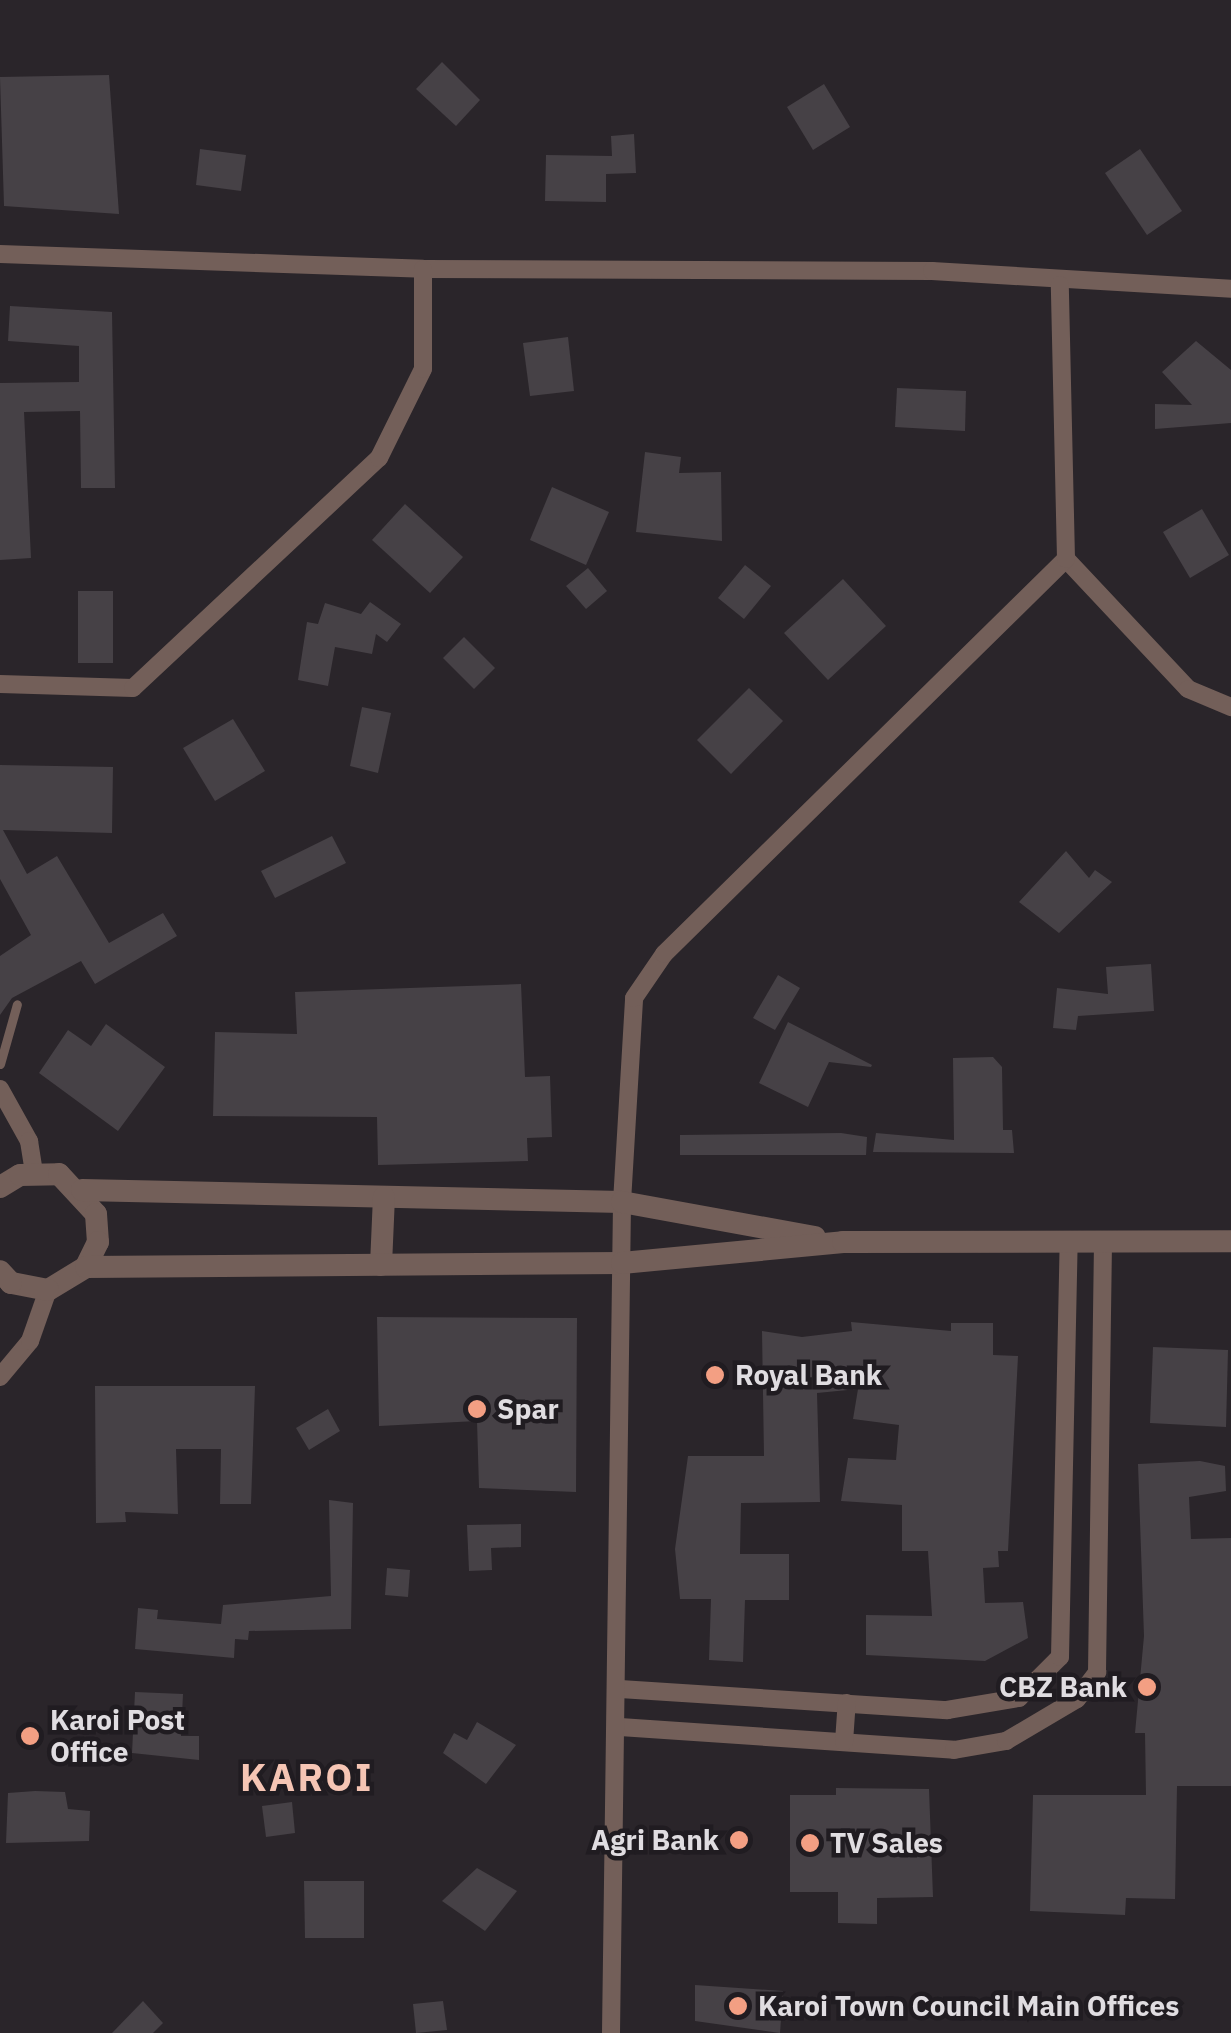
<!DOCTYPE html>
<style>
body{margin:0}
#map{position:relative;width:1231px;height:2033px;overflow:hidden;background:#2a252a;font-family:"IBM Plex Sans",sans-serif}
div>[style]{position:absolute}
[style*='--x']{left:calc(var(--x)*1px);top:calc(var(--y)*1px);width:calc(var(--w)*1px);rotate:calc(var(--a)*1deg)}
.building>*{inset:0;background:#464146}
.service>*{height:9px;margin:-4.5px;padding:0 4.5px;transform-origin:4.5px;border-radius:4.5px;background:#735f59}
.minor>*{height:18px;margin:-9px;padding:0 9px;transform-origin:9px;border-radius:9px;background:#735f59}
.tertiary>*{height:22px;margin:-11px;padding:0 11px;transform-origin:11px;border-radius:11px;background:#735f59}
.dots>*{width:28px;height:28px;translate:-50% -50%;box-sizing:border-box;border:5px solid #201c21;border-radius:50%}
span{translate:-50% -50%;white-space:nowrap;text-align:center;line-height:1.15;-webkit-text-stroke:9px #201c21;paint-order:stroke}
.poi-label{font-size:28px;color:#e0dde1;font-weight:700}
.left{translate:0 -50%;text-align:left}
.right{translate:-100% -50%;text-align:right}
.district-label{font-size:38px;color:#f5c5b4;font-weight:700;letter-spacing:2.5px}
</style>
<div id="map">
<div class="building">
<i style="clip-path:polygon(442px 62px,480px 100px,456px 126px,416px 89px)"></i>
<i style="clip-path:polygon(109px 75px,119px 214px,4px 206px,0 77px)"></i>
<i style="clip-path:polygon(824px 84px,850px 127px,813px 150px,787px 107px)"></i>
<i style="clip-path:polygon(634px 134px,636px 173px,606px 174px,606px 202px,545px 201px,546px 155px,612px 156px,611px 136px)"></i>
<i style="clip-path:polygon(200px 149px,246px 155px,241px 191px,196px 185px)"></i>
<i style="clip-path:polygon(1140px 149px,1182px 211px,1147px 235px,1105px 173px)"></i>
<i style="clip-path:polygon(10px 306px,112px 312px,115px 488px,81px 488px,80px 411px,24px 412px,31px 558px,0 560px,0 383px,79px 382px,79px 346px,8px 341px)"></i>
<i style="clip-path:polygon(568px 337px,574px 391px,530px 396px,523px 343px)"></i>
<i style="clip-path:polygon(1196px 341px,1231px 370px,1231px 423px,1155px 429px,1155px 404px,1192px 405px,1162px 372px)"></i>
<i style="clip-path:polygon(897px 388px,966px 391px,965px 431px,895px 427px)"></i>
<i style="clip-path:polygon(645px 452px,681px 457px,679px 473px,721px 472px,722px 541px,636px 532px)"></i>
<i style="clip-path:polygon(552px 487px,609px 512px,586px 565px,530px 540px)"></i>
<i style="clip-path:polygon(405px 504px,463px 557px,430px 593px,372px 540px)"></i>
<i style="clip-path:polygon(1202px 509px,1229px 555px,1190px 578px,1163px 532px)"></i>
<i style="clip-path:polygon(745px 565px,771px 586px,744px 619px,718px 598px)"></i>
<i style="clip-path:polygon(588px 568px,607px 591px,586px 609px,566px 586px)"></i>
<i style="clip-path:polygon(843px 579px,886px 626px,828px 680px,784px 633px)"></i>
<i style="clip-path:polygon(78px 591px,113px 591px,113px 663px,78px 663px)"></i>
<i style="clip-path:polygon(370px 602px,401px 624px,387px 642px,376px 634px,372px 654px,335px 647px,328px 686px,298px 680px,307px 622px,318px 624px,325px 603px,361px 614px)"></i>
<i style="clip-path:polygon(464px 637px,495px 668px,474px 689px,443px 658px)"></i>
<i style="clip-path:polygon(749px 688px,783px 721px,731px 774px,697px 740px)"></i>
<i style="clip-path:polygon(362px 707px,391px 713px,378px 773px,350px 766px)"></i>
<i style="clip-path:polygon(233px 719px,265px 771px,215px 801px,183px 748px)"></i>
<i style="clip-path:polygon(0 765px,113px 767px,112px 833px,3px 830px,27px 874px,57px 856px,109px 943px,163px 913px,177px 936px,95px 984px,81px 961px,12px 998px,0 1015px,0 956px,31px 935px,0 879px)"></i>
<i style="clip-path:polygon(332px 836px,346px 863px,275px 898px,261px 871px)"></i>
<i style="clip-path:polygon(1066px 851px,1089px 878px,1095px 870px,1112px 882px,1059px 933px,1019px 902px)"></i>
<i style="clip-path:polygon(1151px 964px,1154px 1011px,1078px 1016px,1076px 1030px,1053px 1028px,1057px 988px,1108px 994px,1106px 967px)"></i>
<i style="clip-path:polygon(778px 975px,800px 988px,775px 1030px,753px 1018px)"></i>
<i style="clip-path:polygon(521px 984px,525px 1077px,550px 1076px,552px 1137px,527px 1138px,528px 1161px,378px 1165px,377px 1117px,213px 1116px,215px 1032px,297px 1034px,295px 992px)"></i>
<i style="clip-path:polygon(788px 1022px,872px 1065px,871px 1067px,829px 1062px,808px 1107px,759px 1083px)"></i>
<i style="clip-path:polygon(106px 1024px,165px 1067px,118px 1131px,39px 1073px,68px 1030px,91px 1046px)"></i>
<i style="clip-path:polygon(993px 1057px,1002px 1067px,1003px 1130px,1012px 1130px,1014px 1153px,873px 1152px,876px 1133px,954px 1140px,953px 1058px)"></i>
<i style="clip-path:polygon(680px 1135px,841px 1133px,867px 1137px,866px 1155px,680px 1155px)"></i>
<i style="clip-path:polygon(377px 1317px,577px 1318px,576px 1492px,479px 1488px,477px 1421px,379px 1426px)"></i>
<i style="clip-path:polygon(851px 1322px,951px 1331px,951px 1323px,993px 1323px,993px 1355px,1018px 1356px,1008px 1551px,998px 1551px,999px 1567px,983px 1568px,985px 1603px,1023px 1602px,1028px 1638px,985px 1661px,866px 1655px,866px 1615px,932px 1616px,928px 1551px,902px 1551px,902px 1505px,841px 1501px,848px 1458px,896px 1460px,899px 1425px,853px 1419px,858px 1389px,817px 1393px,820px 1502px,741px 1503px,740px 1554px,789px 1554px,789px 1600px,745px 1600px,743px 1662px,709px 1660px,711px 1599px,680px 1599px,675px 1549px,688px 1456px,764px 1456px,762px 1331px,802px 1337px,852px 1331px)"></i>
<i style="clip-path:polygon(1153px 1347px,1228px 1350px,1226px 1427px,1150px 1423px)"></i>
<i style="clip-path:polygon(95px 1386px,255px 1386px,251px 1504px,220px 1504px,221px 1449px,176px 1449px,178px 1514px,125px 1512px,126px 1522px,96px 1523px)"></i>
<i style="clip-path:polygon(328px 1409px,340px 1431px,309px 1450px,296px 1428px)"></i>
<i style="clip-path:polygon(1200px 1461px,1225px 1466px,1226px 1491px,1189px 1497px,1191px 1539px,1231px 1538px,1231px 1786px,1177px 1786px,1175px 1899px,1126px 1898px,1125px 1915px,1030px 1911px,1033px 1795px,1146px 1795px,1145px 1733px,1135px 1733px,1144px 1636px,1138px 1464px)"></i>
<i style="clip-path:polygon(329px 1500px,353px 1503px,351px 1629px,249px 1631px,248px 1640px,235px 1639px,234px 1658px,135px 1649px,138px 1608px,158px 1610px,157px 1619px,221px 1624px,223px 1605px,331px 1596px)"></i>
<i style="clip-path:polygon(521px 1524px,521px 1547px,491px 1548px,492px 1570px,469px 1571px,467px 1525px)"></i>
<i style="clip-path:polygon(387px 1568px,410px 1570px,408px 1597px,385px 1595px)"></i>
<i style="clip-path:polygon(135px 1692px,183px 1694px,181px 1736px,199px 1736px,199px 1760px,132px 1753px)"></i>
<i style="clip-path:polygon(477px 1722px,516px 1745px,486px 1784px,443px 1753px,454px 1733px,467px 1740px)"></i>
<i style="clip-path:polygon(836px 1788px,929px 1789px,933px 1897px,877px 1898px,877px 1924px,838px 1923px,838px 1892px,790px 1892px,790px 1795px,836px 1795px)"></i>
<i style="clip-path:polygon(35px 1791px,65px 1792px,68px 1809px,90px 1811px,89px 1841px,6px 1843px,8px 1793px)"></i>
<i style="clip-path:polygon(292px 1802px,295px 1833px,266px 1837px,262px 1806px)"></i>
<i style="clip-path:polygon(477px 1868px,517px 1891px,485px 1931px,442px 1901px)"></i>
<i style="clip-path:polygon(304px 1881px,364px 1881px,364px 1938px,305px 1938px)"></i>
<i style="clip-path:polygon(695px 1985px,783px 1991px,780px 2033px,695px 2021px)"></i>
<i style="clip-path:polygon(143px 2001px,163px 2023px,153px 2033px,112px 2033px)"></i>
<i style="clip-path:polygon(443px 2001px,447px 2030px,416px 2033px,413px 2004px)"></i>
</div>
<div class="service">
<i style="--x:0;--y:1064;--w:62;--a:-74.2"></i>
</div>
<div class="minor">
<i style="--x:0;--y:254;--w:423;--a:2"></i>
<i style="--x:423;--y:269;--w:509;--a:0.23"></i>
<i style="--x:932;--y:271;--w:300;--a:3.4"></i>
<i style="--x:1066;--y:559;--w:178;--a:46.8"></i>
<i style="--x:1188;--y:689;--w:47;--a:22.7"></i>
<i style="--x:0;--y:684;--w:133;--a:1.7"></i>
<i style="--x:133;--y:688;--w:337;--a:-43.1"></i>
<i style="--x:379;--y:458;--w:99;--a:-63.7"></i>
<i style="--x:423;--y:369;--w:100;--a:-90"></i>
<i style="--x:0;--y:1089;--w:60;--a:60.9"></i>
<i style="--x:29;--y:1141;--w:32;--a:81"></i>
<i style="--x:0;--y:1377;--w:47;--a:-50.2"></i>
<i style="--x:30;--y:1341;--w:54;--a:-70.6"></i>
<i style="--x:620;--y:1689;--w:328;--a:3.7"></i>
<i style="--x:947;--y:1710;--w:73;--a:-9.5"></i>
<i style="--x:1019;--y:1698;--w:58;--a:-45"></i>
<i style="--x:1060;--y:1657;--w:416;--a:-88.8"></i>
<i style="--x:620;--y:1727;--w:335;--a:3.9"></i>
<i style="--x:954;--y:1750;--w:53;--a:-9.8"></i>
<i style="--x:1006;--y:1741;--w:82;--a:-30.6"></i>
<i style="--x:1077;--y:1699;--w:34;--a:-53"></i>
<i style="--x:1097;--y:1672;--w:431;--a:-89.2"></i>
<i style="--x:844;--y:1742;--w:39;--a:-86"></i>
<i style="--x:611;--y:2033;--w:831;--a:-89.24"></i>
<i style="--x:622;--y:1202;--w:204;--a:-86.6"></i>
<i style="--x:634;--y:998;--w:53;--a:-55.7"></i>
<i style="--x:664;--y:954;--w:564;--a:-44.5"></i>
<i style="--x:1066;--y:559;--w:274;--a:-91.3"></i>
</div>
<div class="tertiary">
<i style="--x:0;--y:1187;--w:23;--a:-31"></i>
<i style="--x:20;--y:1175;--w:39;--a:-1"></i>
<i style="--x:59;--y:1174;--w:54;--a:47.2"></i>
<i style="--x:96;--y:1214;--w:28;--a:86"></i>
<i style="--x:98;--y:1242;--w:28;--a:116"></i>
<i style="--x:86;--y:1267;--w:44;--a:148.8"></i>
<i style="--x:48;--y:1290;--w:38;--a:-169"></i>
<i style="--x:11;--y:1283;--w:16;--a:-133"></i>
<i style="--x:82;--y:1190;--w:540;--a:1.27"></i>
<i style="--x:622;--y:1202;--w:196;--a:10.3"></i>
<i style="--x:381;--y:1265;--w:68;--a:-87.5"></i>
<i style="--x:86;--y:1267;--w:536;--a:-0.43"></i>
<i style="--x:622;--y:1263;--w:222;--a:-5.4"></i>
<i style="--x:843;--y:1242;--w:388;--a:-0.1"></i>
</div>
<div class="dots">
<i style="left:715px;top:1375px;background:#f39f83"></i>
<i style="left:477px;top:1409px;background:#f39f83"></i>
<i style="left:1147px;top:1687px;background:#f39f83"></i>
<i style="left:30px;top:1736px;background:#f39f83"></i>
<i style="left:739px;top:1840px;background:#f39f83"></i>
<i style="left:810px;top:1843px;background:#f39f83"></i>
<i style="left:738px;top:2006px;background:#f39f83"></i>
</div>
<div class="poi-label">
<span class="left" style="left:735px;top:1375px">Royal Bank</span>
<span class="left" style="left:497px;top:1409px">Spar</span>
<span class="right" style="left:1127px;top:1687px">CBZ Bank</span>
<span class="left" style="left:50px;top:1736px">Karoi Post<br>Office</span>
<span class="right" style="left:719px;top:1840px">Agri Bank</span>
<span class="left" style="left:830px;top:1843px">TV Sales</span>
<span class="left" style="left:758px;top:2006px">Karoi Town Council Main Offices</span>
</div>
<div class="district-label">
<span style="left:307px;top:1777px">KAROI</span>
</div>
</div>
